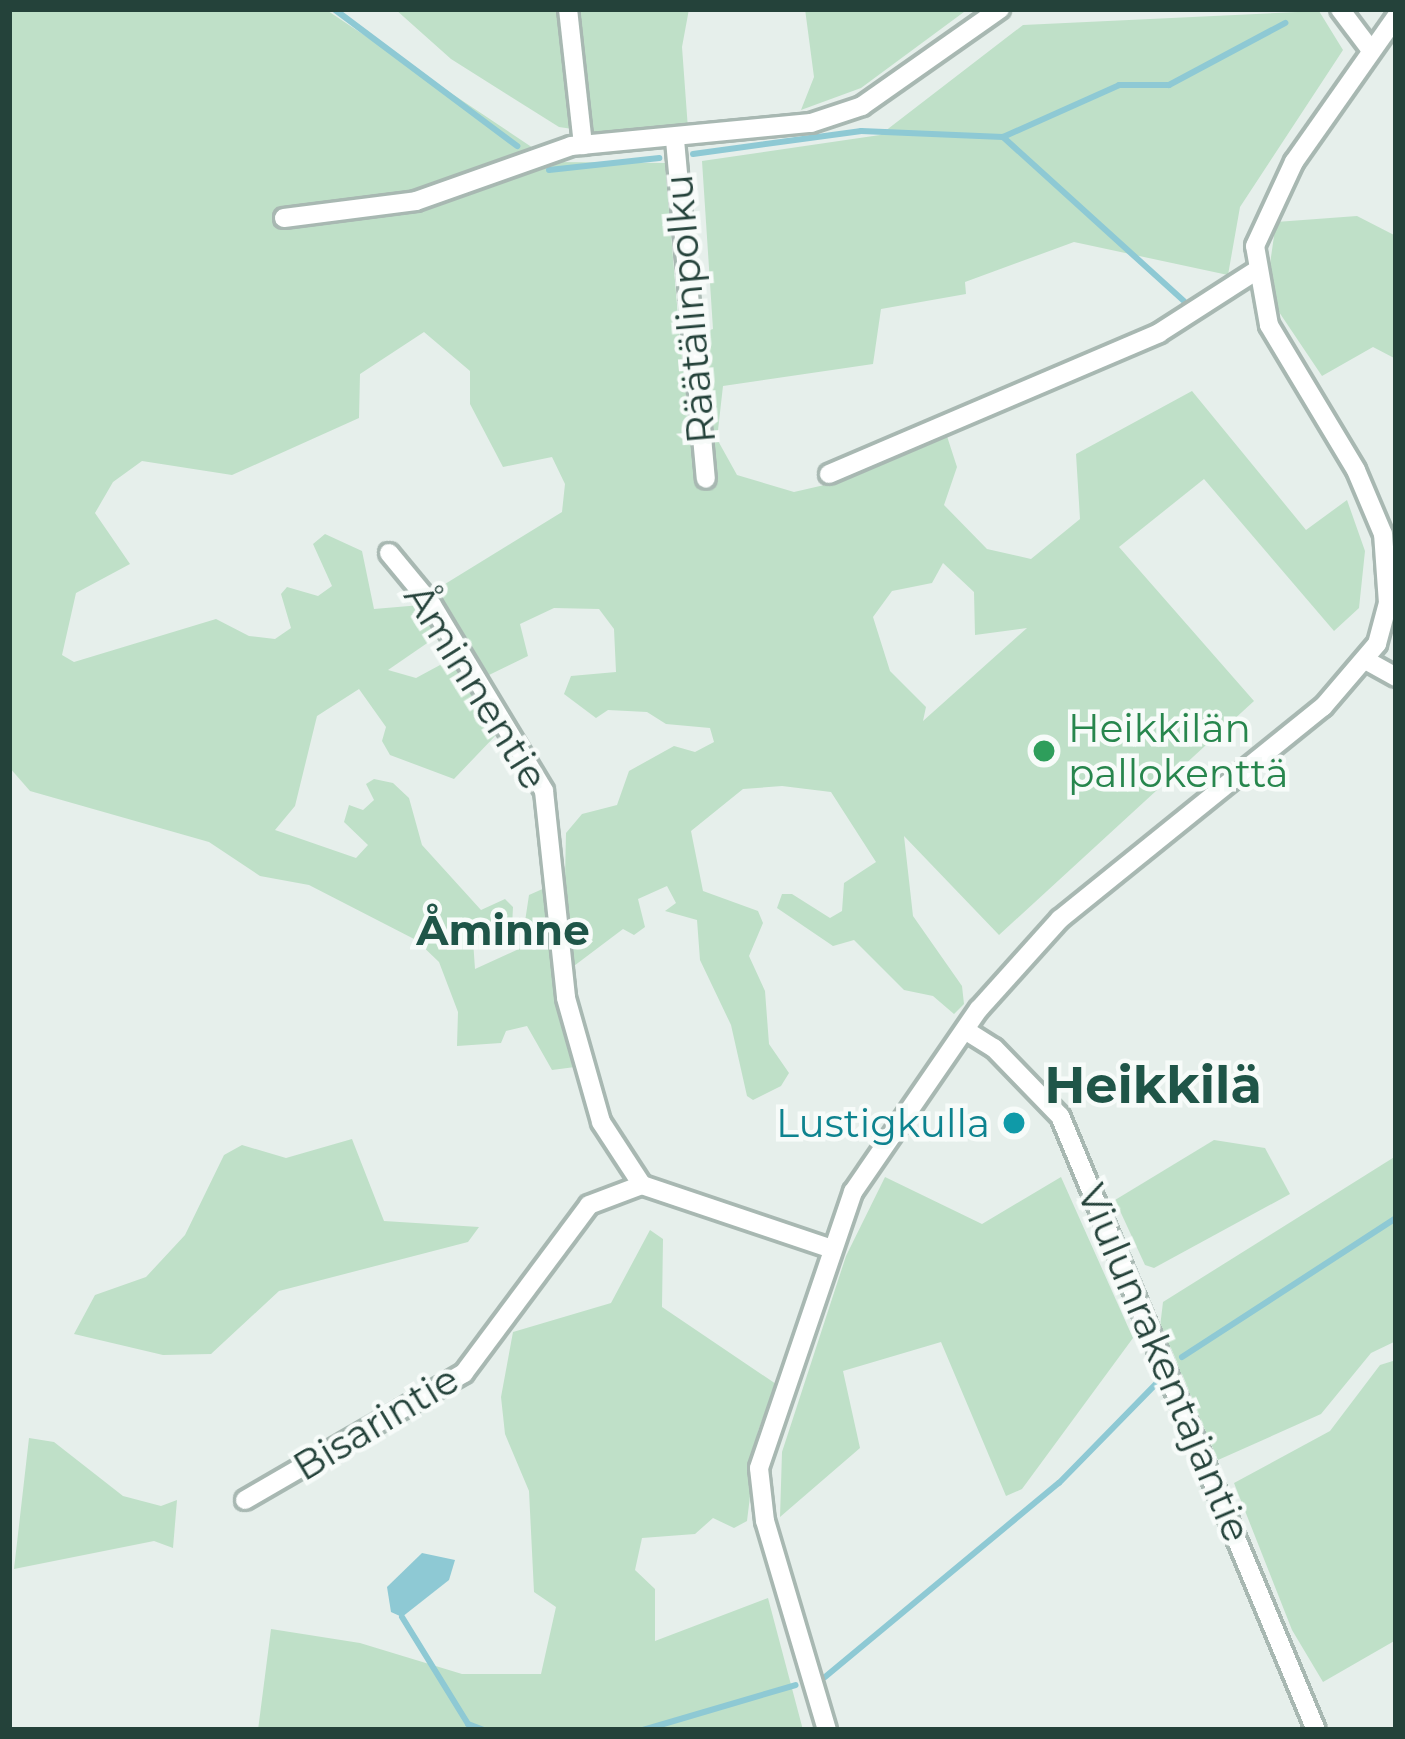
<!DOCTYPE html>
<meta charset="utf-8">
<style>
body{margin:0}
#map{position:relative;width:1405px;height:1739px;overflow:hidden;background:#e6efeb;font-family:Montserrat,sans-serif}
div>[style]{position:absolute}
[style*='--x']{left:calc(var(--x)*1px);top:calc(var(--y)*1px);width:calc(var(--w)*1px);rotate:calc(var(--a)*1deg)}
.green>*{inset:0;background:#bfe0c8}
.water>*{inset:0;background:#8ec9d4}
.stream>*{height:6px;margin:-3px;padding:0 3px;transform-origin:3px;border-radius:3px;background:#8ec9d4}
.roads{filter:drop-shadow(3px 0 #a8b8b2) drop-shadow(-3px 0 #a8b8b2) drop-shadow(0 3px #a8b8b2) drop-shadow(0 -3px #a8b8b2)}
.street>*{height:18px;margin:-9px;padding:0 9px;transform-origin:9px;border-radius:9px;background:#fff}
.dots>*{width:33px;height:33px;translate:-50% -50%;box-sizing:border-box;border:6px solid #f7fbf9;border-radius:50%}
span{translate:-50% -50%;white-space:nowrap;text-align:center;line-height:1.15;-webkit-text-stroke:9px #f7fbf9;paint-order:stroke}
.street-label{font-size:39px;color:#24423a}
.leisure-label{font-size:39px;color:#27864d}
.left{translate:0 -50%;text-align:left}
.culture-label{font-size:39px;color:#0d838f}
.right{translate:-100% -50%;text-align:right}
.neighbourhood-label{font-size:42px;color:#1f5548;font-weight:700}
.district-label{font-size:51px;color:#1f5548;font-weight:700}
.frame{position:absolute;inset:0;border:12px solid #24423a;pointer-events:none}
</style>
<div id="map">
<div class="green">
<i style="clip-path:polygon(evenodd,9px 9px,325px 9px,554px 162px,665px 163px,680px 340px,713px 329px,702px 161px,880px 135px,1023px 25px,1319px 11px,1343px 50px,1240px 207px,1228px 275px,1074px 242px,965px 282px,966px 294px,881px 309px,873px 364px,723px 386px,717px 439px,737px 475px,794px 492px,846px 480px,944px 427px,957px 467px,944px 505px,987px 549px,1031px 559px,1080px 519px,1076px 454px,1192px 391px,1306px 530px,1347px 500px,1365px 551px,1359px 608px,1334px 631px,1204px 479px,1119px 547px,1254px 701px,999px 935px,904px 836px,913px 916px,962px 986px,964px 1004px,954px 1014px,933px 996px,904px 990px,854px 940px,833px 946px,777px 908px,782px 894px,792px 894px,830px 918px,842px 911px,844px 883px,876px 862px,831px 792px,782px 786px,743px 789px,691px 831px,703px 891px,758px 911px,763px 923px,749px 956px,765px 991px,769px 1044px,789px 1073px,781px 1086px,753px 1100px,747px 1096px,731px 1025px,700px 960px,697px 920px,665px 911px,676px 903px,667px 886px,638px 899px,645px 927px,634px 935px,623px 929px,558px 978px,575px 1067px,552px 1070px,527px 1026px,506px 1031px,501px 1043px,457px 1046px,458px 1012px,439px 962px,416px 940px,309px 885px,260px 876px,209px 842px,30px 791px,9px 767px,9px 9px,424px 332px,470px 371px,470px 404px,503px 467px,552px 457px,565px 484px,562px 512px,432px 592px,489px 675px,528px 656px,520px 624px,554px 608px,599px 609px,614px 629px,616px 672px,571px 676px,564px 694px,596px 718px,608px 710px,647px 712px,666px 724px,710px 728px,714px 742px,695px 752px,674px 746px,629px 771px,617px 805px,582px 814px,566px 833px,565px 879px,529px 895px,521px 948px,475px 969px,473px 940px,512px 927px,513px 907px,505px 899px,481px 910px,422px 845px,409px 798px,393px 783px,374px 779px,366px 784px,374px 800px,363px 810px,349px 805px,344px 822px,368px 845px,356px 858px,275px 830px,295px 806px,317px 716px,359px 689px,386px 727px,382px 741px,390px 755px,454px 779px,497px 734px,453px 658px,416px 678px,388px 670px,436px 637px,421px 605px,374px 609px,362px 551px,325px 534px,313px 544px,332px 586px,318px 596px,287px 587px,281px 594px,291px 628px,275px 639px,249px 636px,216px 619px,74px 662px,62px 655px,76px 593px,130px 564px,95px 513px,113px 482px,142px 461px,232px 475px,359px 418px,360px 374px,424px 332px,9px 9px,943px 563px,974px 592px,975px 635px,1027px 628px,923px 721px,926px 707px,890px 671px,873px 617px,892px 591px,932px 583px,943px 563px)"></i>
<i style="clip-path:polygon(395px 9px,689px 9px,682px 47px,688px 129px,629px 131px,627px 137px,559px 127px,451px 59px)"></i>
<i style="clip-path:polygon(805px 9px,968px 9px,861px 88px,801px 110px,814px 77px)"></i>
<i style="clip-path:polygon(1357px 216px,1396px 236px,1396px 359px,1373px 347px,1322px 376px,1277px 309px,1268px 278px,1276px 222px)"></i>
<i style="clip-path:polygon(352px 1139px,384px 1221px,479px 1227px,468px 1242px,279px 1291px,211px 1354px,163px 1355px,74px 1334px,95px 1295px,146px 1277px,185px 1235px,224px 1155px,242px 1145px,286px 1158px)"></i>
<i style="clip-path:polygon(1214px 1140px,1265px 1148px,1290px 1194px,1154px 1268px,1145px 1265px,1115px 1200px)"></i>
<i style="clip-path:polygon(1396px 1156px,1396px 1341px,1371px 1353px,1321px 1414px,1218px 1460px,1160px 1327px,1163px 1302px)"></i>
<i style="clip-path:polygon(885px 1177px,982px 1224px,1061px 1177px,1133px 1338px,1022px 1489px,1006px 1496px,941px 1342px,843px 1371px,860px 1448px,780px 1517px,782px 1452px,846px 1256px)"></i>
<i style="clip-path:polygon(650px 1230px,663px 1239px,662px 1307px,776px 1384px,758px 1431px,747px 1521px,734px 1528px,713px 1518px,695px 1534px,642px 1538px,635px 1570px,655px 1589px,655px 1641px,768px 1598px,803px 1730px,258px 1730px,271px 1629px,360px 1643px,462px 1674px,541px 1674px,556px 1607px,534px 1592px,529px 1491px,505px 1434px,501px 1397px,513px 1332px,611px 1303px)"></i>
<i style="clip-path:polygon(1396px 1360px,1396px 1640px,1323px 1682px,1292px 1630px,1234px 1483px,1330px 1431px,1380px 1365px)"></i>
<i style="clip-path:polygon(29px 1438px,54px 1442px,123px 1496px,161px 1506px,177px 1500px,173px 1548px,154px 1541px,14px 1569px)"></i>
</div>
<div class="water">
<i style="clip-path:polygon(422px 1553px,455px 1560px,449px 1580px,402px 1617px,391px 1612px,387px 1587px)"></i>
</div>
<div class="stream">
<i style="--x:334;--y:9;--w:229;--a:36.8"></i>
<i style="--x:1003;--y:137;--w:127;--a:-24.1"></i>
<i style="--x:1119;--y:85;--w:50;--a:0"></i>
<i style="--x:1169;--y:85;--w:132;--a:-28.1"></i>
<i style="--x:693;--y:154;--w:170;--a:-7.8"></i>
<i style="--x:861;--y:131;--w:142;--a:2.4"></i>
<i style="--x:1003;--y:137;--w:244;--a:42.2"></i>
<i style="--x:549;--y:170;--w:111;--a:-6.2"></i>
<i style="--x:1182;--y:1357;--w:255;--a:-33"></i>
<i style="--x:402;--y:1617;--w:126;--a:58.3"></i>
<i style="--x:468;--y:1724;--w:17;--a:21"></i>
<i style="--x:825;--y:1677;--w:304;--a:-39.7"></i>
<i style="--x:1059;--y:1483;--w:140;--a:-45.6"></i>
<i style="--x:643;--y:1730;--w:159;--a:-16.4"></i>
</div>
<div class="roads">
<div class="street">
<i style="--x:568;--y:9;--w:137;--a:83.7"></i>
<i style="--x:1340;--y:9;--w:50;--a:53.1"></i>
<i style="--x:675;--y:140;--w:340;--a:84.8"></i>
<i style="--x:284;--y:218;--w:133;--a:-7.3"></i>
<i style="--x:416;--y:201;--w:164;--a:-19.5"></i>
<i style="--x:571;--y:146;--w:241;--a:-5.5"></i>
<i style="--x:811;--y:123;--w:54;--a:-18.4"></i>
<i style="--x:862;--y:106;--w:169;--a:-35.1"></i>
<i style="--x:829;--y:474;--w:359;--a:-23.1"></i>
<i style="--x:1159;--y:333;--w:113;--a:-32.7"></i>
<i style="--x:389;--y:553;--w:67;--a:50.4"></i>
<i style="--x:432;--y:605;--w:217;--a:58.9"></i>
<i style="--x:544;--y:791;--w:208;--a:83.9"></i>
<i style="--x:566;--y:998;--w:129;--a:74.2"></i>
<i style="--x:601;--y:1122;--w:75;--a:56.9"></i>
<i style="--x:642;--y:1185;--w:197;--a:18.6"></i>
<i style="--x:1369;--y:662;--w:31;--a:29"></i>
<i style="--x:965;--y:1030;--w:34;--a:32"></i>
<i style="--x:994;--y:1048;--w:95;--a:45.9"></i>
<i style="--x:1060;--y:1116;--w:665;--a:67.37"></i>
<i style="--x:245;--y:1500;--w:253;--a:-30.1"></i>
<i style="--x:464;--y:1373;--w:209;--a:-53.3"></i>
<i style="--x:589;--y:1205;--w:57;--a:-20.7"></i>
<i style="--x:827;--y:1730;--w:218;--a:-106.5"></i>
<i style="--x:765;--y:1521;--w:53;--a:-96.5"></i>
<i style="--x:759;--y:1468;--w:292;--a:-71.2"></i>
<i style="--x:853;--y:1192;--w:222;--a:-55.5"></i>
<i style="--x:979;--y:1009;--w:121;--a:-48"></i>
<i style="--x:1060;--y:919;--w:338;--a:-38.9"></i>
<i style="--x:1323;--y:707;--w:83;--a:-49.4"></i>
<i style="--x:1377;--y:644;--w:42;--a:-75"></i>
<i style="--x:1388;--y:603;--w:69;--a:-94.1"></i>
<i style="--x:1383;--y:534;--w:69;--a:-112.9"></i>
<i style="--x:1356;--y:470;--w:169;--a:-121"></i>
<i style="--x:1269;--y:325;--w:80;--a:-100"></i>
<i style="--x:1255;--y:246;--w:93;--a:-65.1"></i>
<i style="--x:1294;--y:162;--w:177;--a:-54.9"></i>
</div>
</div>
<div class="dots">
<i style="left:1044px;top:751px;background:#2e9e5b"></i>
<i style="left:1014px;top:1123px;background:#0f9aa8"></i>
</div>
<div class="street-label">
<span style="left:690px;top:309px;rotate:-95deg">Räätälinpolku</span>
<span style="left:476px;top:687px;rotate:58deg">Åminnentie</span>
<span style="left:1164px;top:1363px;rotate:67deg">Viulunrakentajantie</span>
<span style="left:376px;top:1423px;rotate:-31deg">Bisarintie</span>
</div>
<div class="leisure-label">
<span class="left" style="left:1068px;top:751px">Heikkilän<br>pallokenttä</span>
</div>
<div class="culture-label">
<span class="right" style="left:990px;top:1123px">Lustigkulla</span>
</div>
<div class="neighbourhood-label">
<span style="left:503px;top:930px">Åminne</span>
</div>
<div class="district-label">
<span style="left:1153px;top:1085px">Heikkilä</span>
</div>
<div class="frame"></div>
</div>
